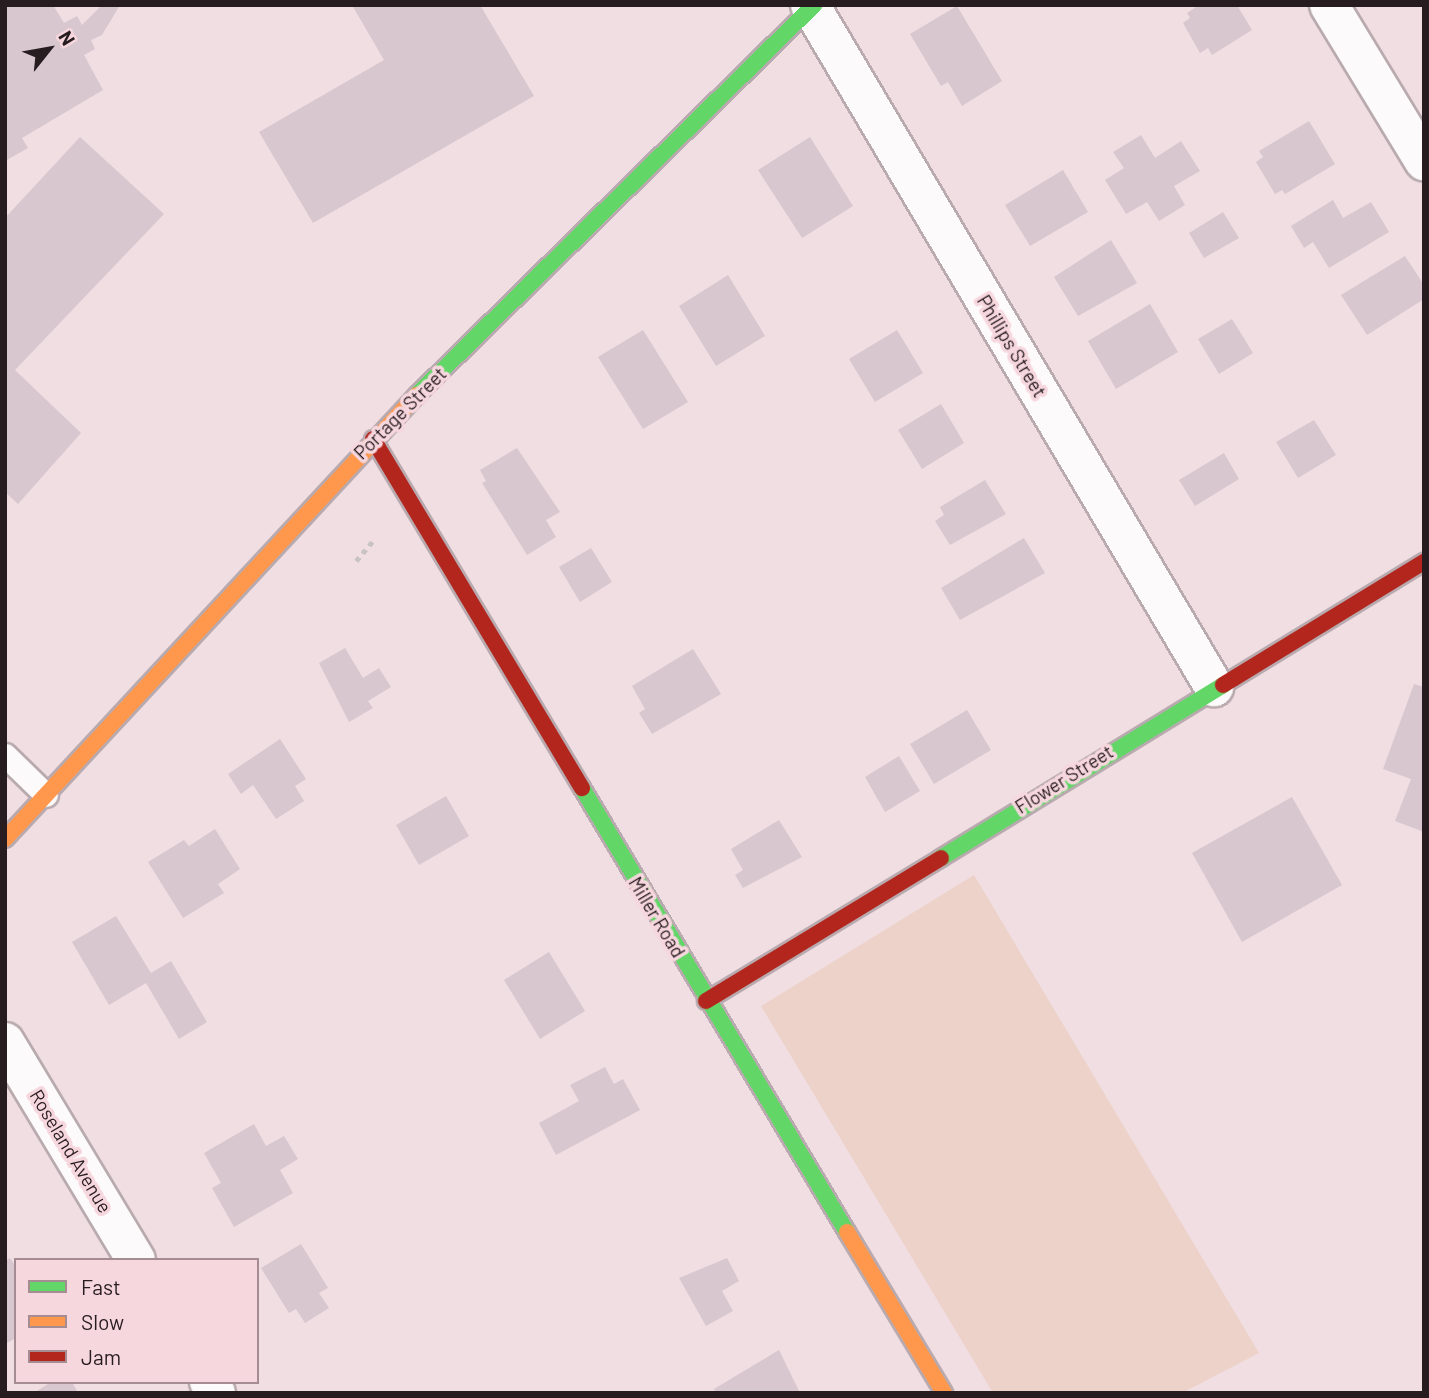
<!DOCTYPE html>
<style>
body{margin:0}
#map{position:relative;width:1429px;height:1398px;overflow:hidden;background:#f0dee2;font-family:Barlow,sans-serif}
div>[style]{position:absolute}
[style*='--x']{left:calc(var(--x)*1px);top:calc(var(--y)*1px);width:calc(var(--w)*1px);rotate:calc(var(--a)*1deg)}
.green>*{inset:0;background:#edd2c9}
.building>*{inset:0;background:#d8c7cf}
.path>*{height:4.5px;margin-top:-2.25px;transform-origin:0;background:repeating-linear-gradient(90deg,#c9c3c5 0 5px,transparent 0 10px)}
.roads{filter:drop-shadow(2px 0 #b8aaae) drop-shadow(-2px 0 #b8aaae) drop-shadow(0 2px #b8aaae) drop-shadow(0 -2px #b8aaae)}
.lane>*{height:23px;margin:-11.5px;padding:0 11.5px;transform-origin:11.5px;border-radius:11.5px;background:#fdfafb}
.street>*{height:38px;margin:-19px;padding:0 19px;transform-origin:19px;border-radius:19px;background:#fdfafb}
.fast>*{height:16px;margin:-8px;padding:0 8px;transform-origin:8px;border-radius:8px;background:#63d668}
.slow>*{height:16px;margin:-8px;padding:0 8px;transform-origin:8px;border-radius:8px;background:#ff974d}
.jam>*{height:16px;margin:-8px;padding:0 8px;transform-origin:8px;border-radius:8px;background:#b3261e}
span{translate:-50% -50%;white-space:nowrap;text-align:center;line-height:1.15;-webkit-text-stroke:7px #f7d7de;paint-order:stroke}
.street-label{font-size:19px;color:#271c1f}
.frame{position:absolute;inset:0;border:7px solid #271c1f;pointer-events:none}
.legend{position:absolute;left:14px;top:1258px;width:245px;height:126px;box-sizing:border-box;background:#f7d7de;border:2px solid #a48c92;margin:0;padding:9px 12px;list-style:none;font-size:21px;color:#271c1f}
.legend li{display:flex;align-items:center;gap:14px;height:35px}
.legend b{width:35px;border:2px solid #a48c92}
.north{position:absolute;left:14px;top:14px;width:70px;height:70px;-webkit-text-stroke:5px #f7d7de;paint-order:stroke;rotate:59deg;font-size:19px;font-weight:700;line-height:28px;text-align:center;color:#271c1f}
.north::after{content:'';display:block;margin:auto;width:24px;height:32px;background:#271c1f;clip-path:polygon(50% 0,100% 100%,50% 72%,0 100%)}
</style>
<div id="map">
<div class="green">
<i style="clip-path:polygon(974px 875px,1259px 1353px,1182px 1393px,993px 1393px,761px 1006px)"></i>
</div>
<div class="building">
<i style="clip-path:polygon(5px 5px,53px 5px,64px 23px,77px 16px,82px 25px,102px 5px,120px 5px,102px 35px,91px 40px,95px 49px,84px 55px,103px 90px,22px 138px,28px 148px,5px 161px)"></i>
<i style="clip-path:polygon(352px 5px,480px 5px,534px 96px,313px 223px,259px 132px,384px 60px)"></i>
<i style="clip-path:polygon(1199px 5px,1237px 5px,1252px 30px,1212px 55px,1208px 48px,1200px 53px,1183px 23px,1190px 18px,1187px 13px)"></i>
<i style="clip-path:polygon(957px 6px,1002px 81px,962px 106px,948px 82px,941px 86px,910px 34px)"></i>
<i style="clip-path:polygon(1309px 121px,1335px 164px,1285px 194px,1282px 190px,1275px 194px,1256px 162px,1263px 157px,1259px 151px)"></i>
<i style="clip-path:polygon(1141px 135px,1155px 158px,1181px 141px,1200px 171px,1174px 186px,1185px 205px,1159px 221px,1147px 202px,1126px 214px,1105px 180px,1124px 168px,1113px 152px)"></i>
<i style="clip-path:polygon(80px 137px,164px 214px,15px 370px,81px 433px,18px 504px,5px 492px,5px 218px)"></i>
<i style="clip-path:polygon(810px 137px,853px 206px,802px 238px,758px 170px)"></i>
<i style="clip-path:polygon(1063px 170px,1088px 212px,1030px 246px,1005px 205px)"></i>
<i style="clip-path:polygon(1333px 200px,1343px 218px,1371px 202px,1389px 232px,1329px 268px,1313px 242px,1304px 248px,1291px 226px)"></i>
<i style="clip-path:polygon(1223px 212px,1239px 238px,1204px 258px,1189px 233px)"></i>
<i style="clip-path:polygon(1111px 240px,1137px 283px,1078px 316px,1054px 277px)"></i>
<i style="clip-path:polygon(1405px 256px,1424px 285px,1424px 299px,1367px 335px,1341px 295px)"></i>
<i style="clip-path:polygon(728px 275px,765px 336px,716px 366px,679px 306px)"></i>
<i style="clip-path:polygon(1150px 304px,1178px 352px,1116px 389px,1088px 341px)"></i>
<i style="clip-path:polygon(1232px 319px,1253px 353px,1219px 374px,1198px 339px)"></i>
<i style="clip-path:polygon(643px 330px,688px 402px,643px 429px,598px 357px)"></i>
<i style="clip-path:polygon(897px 330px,923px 373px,875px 402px,849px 359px)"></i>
<i style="clip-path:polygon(941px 404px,964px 443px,922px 469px,898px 430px)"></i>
<i style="clip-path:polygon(1314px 420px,1336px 455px,1298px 478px,1276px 442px)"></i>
<i style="clip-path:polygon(517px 448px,560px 512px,546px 520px,556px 537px,527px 555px,482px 483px,486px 481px,480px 470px)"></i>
<i style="clip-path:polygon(1224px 453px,1239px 479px,1195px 506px,1179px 480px)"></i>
<i style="clip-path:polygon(985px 480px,1006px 514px,950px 545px,935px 521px,944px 515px,940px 507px)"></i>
<i style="clip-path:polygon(1024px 538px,1045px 573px,960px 620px,941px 588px)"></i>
<i style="clip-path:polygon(591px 548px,612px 582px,580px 602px,559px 567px)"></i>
<i style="clip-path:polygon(345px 648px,363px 678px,379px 668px,391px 687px,368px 701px,373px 708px,349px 722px,319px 663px)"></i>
<i style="clip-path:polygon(693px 649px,721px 694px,652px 734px,639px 713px,645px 709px,632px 686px)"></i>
<i style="clip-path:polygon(1414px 684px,1424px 687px,1424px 832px,1395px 821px,1411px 779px,1383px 769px)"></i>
<i style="clip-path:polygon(967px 710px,991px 750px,934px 784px,910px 744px)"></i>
<i style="clip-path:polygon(280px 739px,306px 779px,295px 786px,304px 801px,276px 819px,253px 785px,241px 794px,228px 774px)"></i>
<i style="clip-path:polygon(899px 756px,920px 791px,885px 812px,865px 777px)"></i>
<i style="clip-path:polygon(446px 796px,469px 836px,419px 865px,396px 825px)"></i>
<i style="clip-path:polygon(1292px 797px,1342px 885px,1242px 942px,1192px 853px)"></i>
<i style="clip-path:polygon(779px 820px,802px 857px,743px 888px,735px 875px,743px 870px,731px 849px)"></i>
<i style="clip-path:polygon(215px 829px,240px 869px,218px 884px,224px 893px,183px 918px,148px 862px,184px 840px,189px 846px)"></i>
<i style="clip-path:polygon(116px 916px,151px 973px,171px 961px,207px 1022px,179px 1039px,146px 983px,109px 1005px,72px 942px)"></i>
<i style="clip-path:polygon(549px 952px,585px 1011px,540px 1039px,504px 980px)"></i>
<i style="clip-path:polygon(605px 1067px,614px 1084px,623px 1079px,640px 1110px,556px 1155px,539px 1123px,579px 1101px,570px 1085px)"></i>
<i style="clip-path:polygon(254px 1124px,266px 1146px,284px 1136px,298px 1159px,280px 1170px,293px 1193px,234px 1227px,212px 1188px,221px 1183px,204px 1153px)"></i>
<i style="clip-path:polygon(301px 1244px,328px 1288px,319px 1293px,329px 1308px,305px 1323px,296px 1309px,289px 1313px,261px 1268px)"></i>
<i style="clip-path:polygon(10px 1258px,16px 1267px,16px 1338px,7px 1343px,5px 1261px)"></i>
<i style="clip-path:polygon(727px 1258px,739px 1281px,722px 1291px,733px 1311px,706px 1326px,679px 1278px)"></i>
<i style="clip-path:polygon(779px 1350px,800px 1393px,716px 1393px,714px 1389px)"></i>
<i style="clip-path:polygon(51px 1382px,72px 1382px,78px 1393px,34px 1393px)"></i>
</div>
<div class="path">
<i style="--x:356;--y:561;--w:26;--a:-50"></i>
</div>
<div class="roads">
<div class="lane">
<i style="--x:5;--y:755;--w:57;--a:44.3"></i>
</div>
<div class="street">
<i style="--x:810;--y:5;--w:793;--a:59.36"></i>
<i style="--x:1329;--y:5;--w:183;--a:58.7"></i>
<i style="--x:5;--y:1042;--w:254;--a:59"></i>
<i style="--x:209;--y:1382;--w:13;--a:58"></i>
</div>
<div class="fast">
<i style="--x:417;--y:395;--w:557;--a:-44.49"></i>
<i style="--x:582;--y:788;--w:517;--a:59.17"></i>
<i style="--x:941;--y:858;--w:331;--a:-31.5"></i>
</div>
<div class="slow">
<i style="--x:5;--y:839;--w:606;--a:-47.14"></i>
<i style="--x:847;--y:1232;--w:188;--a:58.9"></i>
</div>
<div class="jam">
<i style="--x:373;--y:439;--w:407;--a:59.1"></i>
<i style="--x:1223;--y:685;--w:236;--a:-31.5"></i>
<i style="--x:706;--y:1001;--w:275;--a:-31.3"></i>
</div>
</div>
<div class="street-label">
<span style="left:1012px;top:346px;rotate:59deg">Phillips Street</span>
<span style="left:400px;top:413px;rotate:-45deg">Portage Street</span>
<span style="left:1064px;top:779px;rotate:-32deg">Flower Street</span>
<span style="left:657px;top:917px;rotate:59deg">Miller Road</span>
<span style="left:71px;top:1151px;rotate:59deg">Roseland Avenue</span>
</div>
<div class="frame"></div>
<ul class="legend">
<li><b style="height:9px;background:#63d668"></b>Fast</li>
<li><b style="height:9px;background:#ff974d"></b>Slow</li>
<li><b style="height:9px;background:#b3261e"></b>Jam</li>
</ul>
<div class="north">N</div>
</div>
